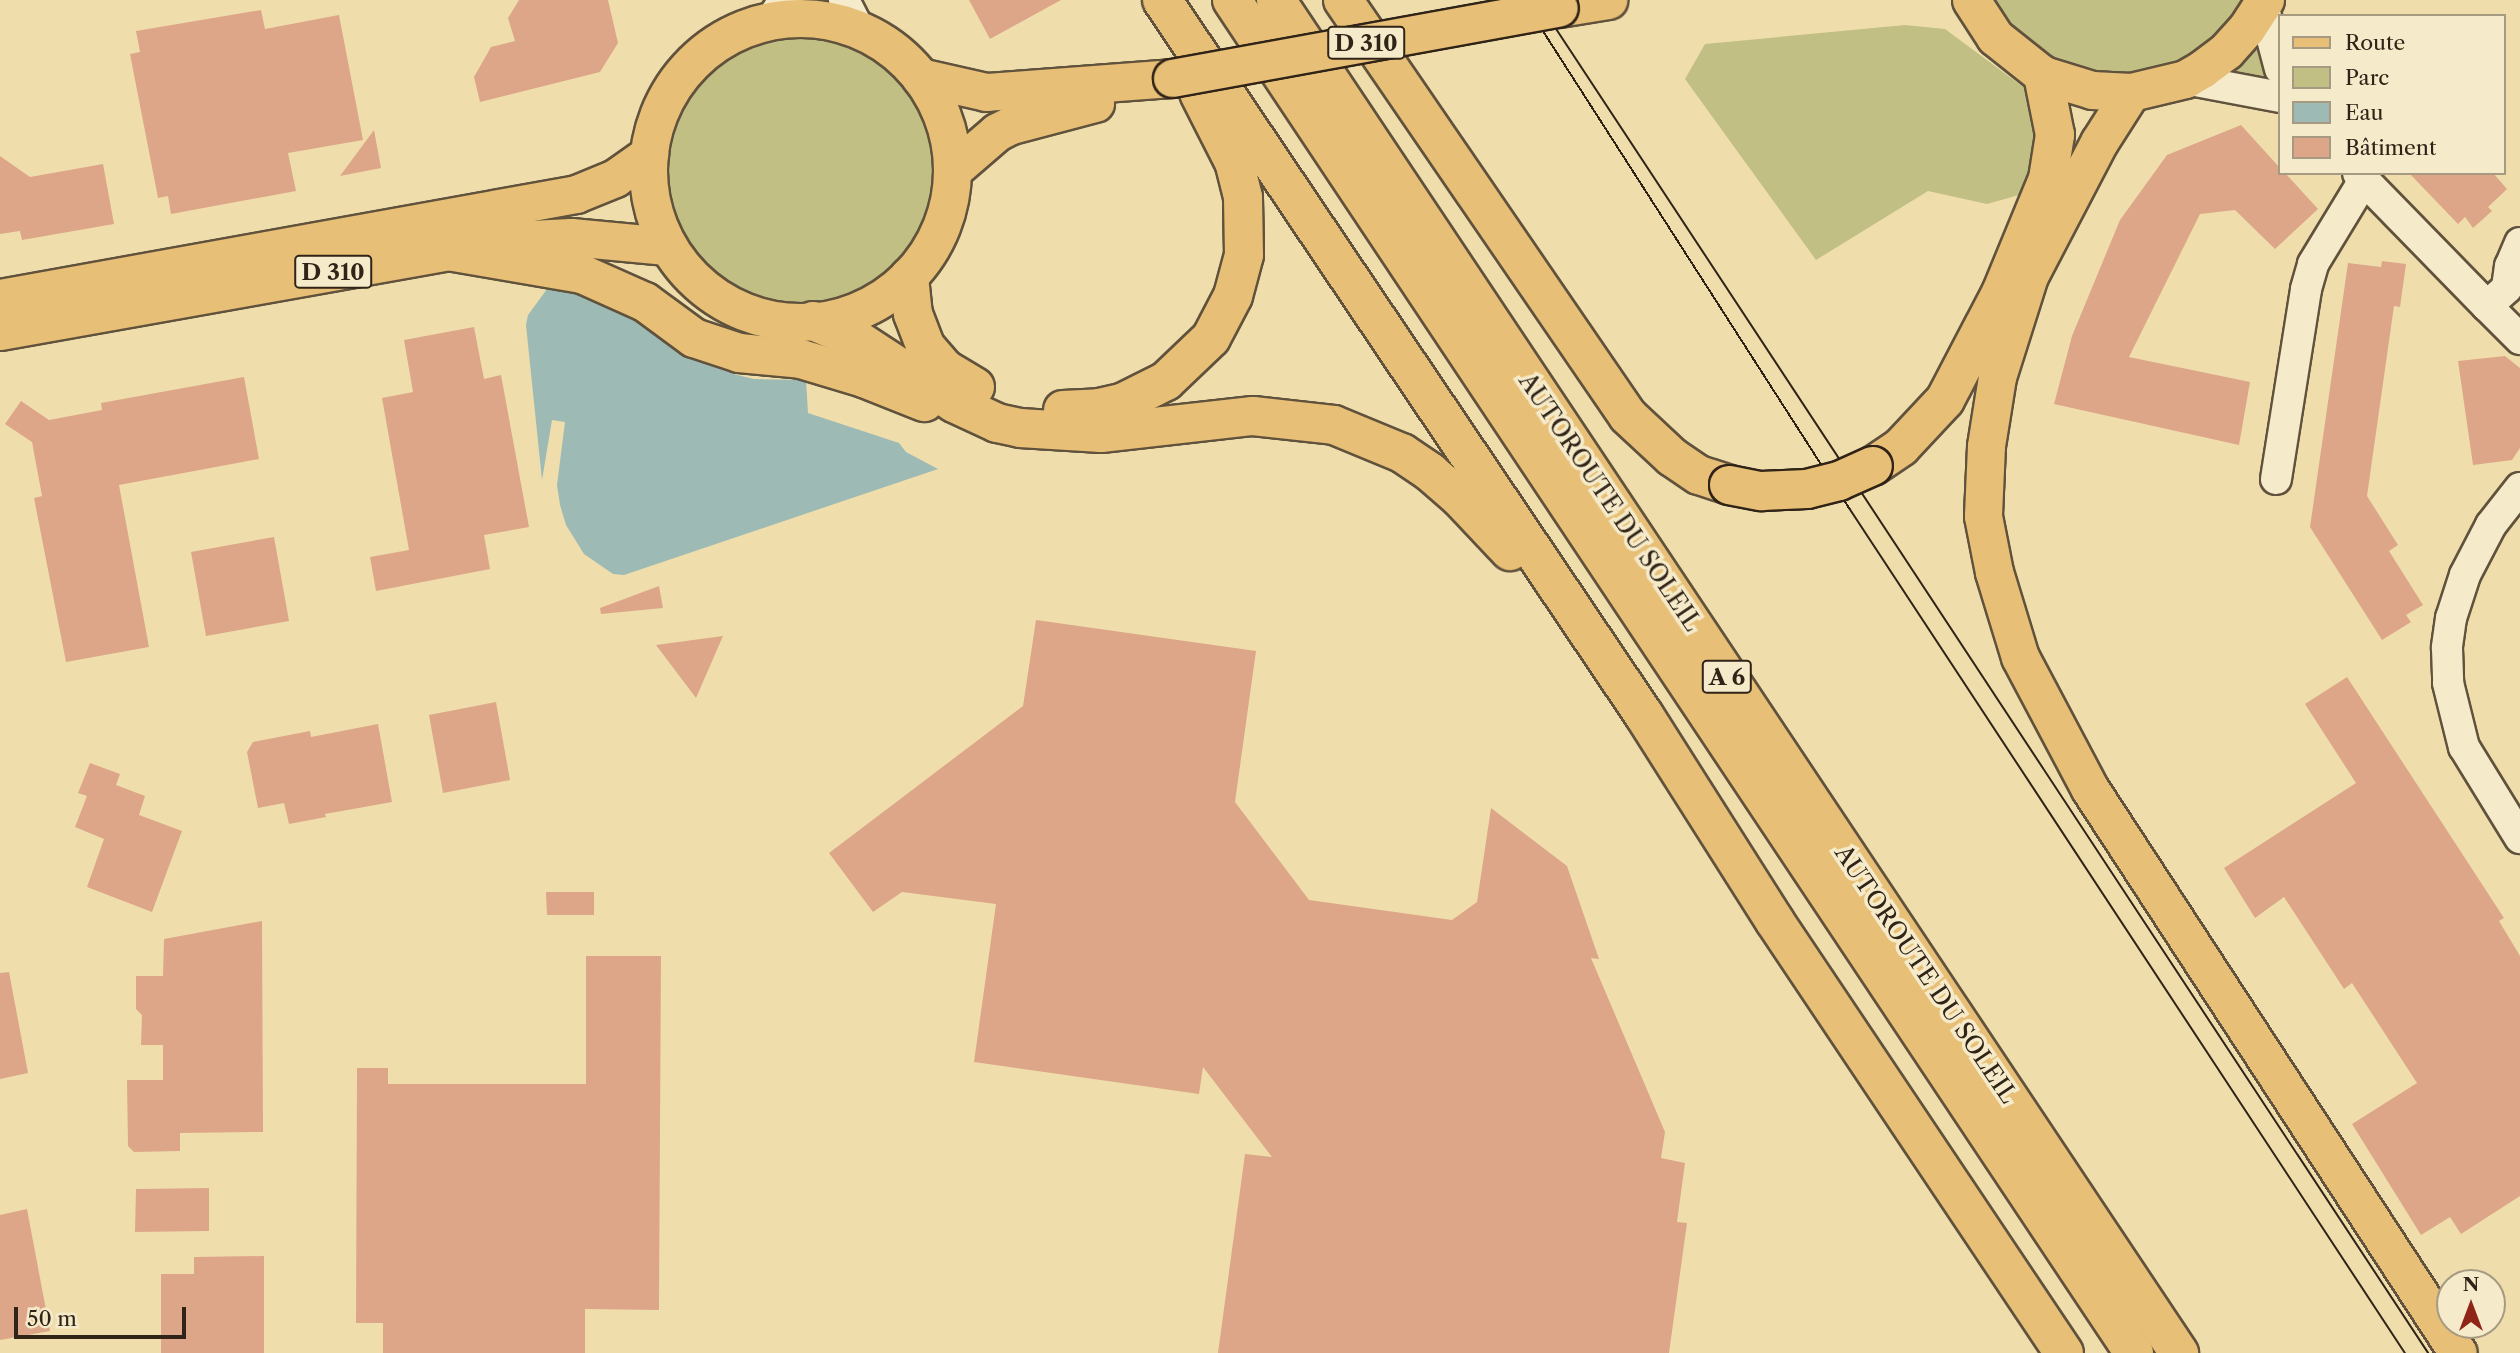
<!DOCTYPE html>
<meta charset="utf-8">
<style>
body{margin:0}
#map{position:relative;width:2520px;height:1353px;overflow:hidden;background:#efdeac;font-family:"Libre Caslon Text",serif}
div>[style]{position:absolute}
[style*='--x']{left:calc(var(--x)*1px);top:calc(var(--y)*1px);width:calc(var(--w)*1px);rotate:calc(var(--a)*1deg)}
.green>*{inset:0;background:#c1bf84}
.round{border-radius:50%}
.water>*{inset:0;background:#9dbab4}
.building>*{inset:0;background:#dda688}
.roads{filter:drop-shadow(2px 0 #60523c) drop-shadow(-2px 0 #60523c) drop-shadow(0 2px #60523c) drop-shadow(0 -2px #60523c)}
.minor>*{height:30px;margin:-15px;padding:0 15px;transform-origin:15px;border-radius:15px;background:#f5eac9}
.major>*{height:37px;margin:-18.5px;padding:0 18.5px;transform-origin:18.5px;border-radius:18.5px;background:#e8bf76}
.major>.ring{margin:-18.5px;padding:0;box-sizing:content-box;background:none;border:37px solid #e8bf76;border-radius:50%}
.highway>*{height:38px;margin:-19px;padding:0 19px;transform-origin:19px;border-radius:19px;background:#e8bf76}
.tram>*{height:2px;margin:-1px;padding:0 1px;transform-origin:1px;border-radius:1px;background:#302317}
.bridges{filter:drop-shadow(2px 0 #302317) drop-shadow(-2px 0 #302317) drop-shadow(0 2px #302317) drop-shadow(0 -2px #302317)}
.major-bridge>*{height:37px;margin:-18.5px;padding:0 18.5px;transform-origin:18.5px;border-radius:18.5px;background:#e8bf76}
.highway-bridge>*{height:38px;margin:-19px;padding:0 19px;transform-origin:19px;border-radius:19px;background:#e8bf76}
span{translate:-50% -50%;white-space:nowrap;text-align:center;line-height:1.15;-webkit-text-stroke:7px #f5eac9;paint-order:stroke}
.shield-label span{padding:2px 5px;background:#f5eac9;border:2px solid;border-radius:5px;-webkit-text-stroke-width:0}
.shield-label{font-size:23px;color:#302317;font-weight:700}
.street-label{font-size:24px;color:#302317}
.legend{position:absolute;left:2278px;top:14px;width:228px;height:161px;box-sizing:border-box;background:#f5eac9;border:2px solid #a69a82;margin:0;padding:9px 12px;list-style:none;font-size:21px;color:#302317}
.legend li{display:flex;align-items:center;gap:14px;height:35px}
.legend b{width:35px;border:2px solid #a69a82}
.north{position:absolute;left:2436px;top:1269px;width:70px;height:70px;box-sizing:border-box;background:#f5eac9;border:2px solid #a69a82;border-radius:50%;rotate:0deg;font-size:19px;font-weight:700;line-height:28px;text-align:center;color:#302317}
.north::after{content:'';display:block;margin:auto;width:24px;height:32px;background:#8f2418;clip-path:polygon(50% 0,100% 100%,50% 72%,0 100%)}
.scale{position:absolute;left:14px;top:1307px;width:172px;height:32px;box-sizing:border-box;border:4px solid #302317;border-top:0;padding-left:9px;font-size:21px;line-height:24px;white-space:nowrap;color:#302317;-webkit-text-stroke:5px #f5eac9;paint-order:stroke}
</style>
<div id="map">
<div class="green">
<i style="clip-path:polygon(1985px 0,2250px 0,2216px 45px,2171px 71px,2121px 81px,2028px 52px)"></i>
<i style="clip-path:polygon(1905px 25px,1945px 29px,2026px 89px,2040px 141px,2019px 195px,1987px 204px,1928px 191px,1816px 260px,1685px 79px,1705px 44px)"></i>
<i class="round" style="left:667px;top:34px;width:274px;height:274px"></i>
<i style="clip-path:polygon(2260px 42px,2276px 82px,2230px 75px,2232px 69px)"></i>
</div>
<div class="water">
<i style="clip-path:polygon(550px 285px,607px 297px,705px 363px,737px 375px,754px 379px,806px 380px,808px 413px,899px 443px,906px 452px,938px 469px,624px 575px,613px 574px,584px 554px,566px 525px,560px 505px,557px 485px,565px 422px,552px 420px,542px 480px,526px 325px,528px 315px)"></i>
</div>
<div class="building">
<i style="clip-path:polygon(519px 0,608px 0,618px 43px,600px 72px,480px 102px,474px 77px,491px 47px,515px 41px,508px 18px)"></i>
<i style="clip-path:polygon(969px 0,1061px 0,990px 39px)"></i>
<i style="clip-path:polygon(261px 10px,265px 29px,339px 15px,363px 140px,288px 153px,296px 191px,171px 214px,168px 196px,158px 198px,130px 54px,140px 52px,136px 31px)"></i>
<i style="clip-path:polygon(2241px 125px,2280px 168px,2280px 173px,2285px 173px,2318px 209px,2275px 249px,2235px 210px,2200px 214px,2129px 357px,2250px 382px,2239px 445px,2054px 404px,2072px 336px,2120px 220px,2167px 155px)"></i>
<i style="clip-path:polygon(374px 130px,381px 168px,340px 176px)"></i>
<i style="clip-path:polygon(0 156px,30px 177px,103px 164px,114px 224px,22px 240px,20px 231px,0 234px)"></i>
<i style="clip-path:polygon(2409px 173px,2493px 173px,2507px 189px,2488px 207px,2492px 211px,2473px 228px,2465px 217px,2458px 224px)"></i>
<i style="clip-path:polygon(2382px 261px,2406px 264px,2400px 307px,2394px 306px,2367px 496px,2398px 545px,2389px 551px,2423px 605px,2406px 615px,2411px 622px,2382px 640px,2310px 527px,2348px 263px,2381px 267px)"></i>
<i style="clip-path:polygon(474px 327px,484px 379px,501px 375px,529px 527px,484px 535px,490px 569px,376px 591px,370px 557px,409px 550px,382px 398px,413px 392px,404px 340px)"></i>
<i style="clip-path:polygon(2505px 356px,2520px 368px,2520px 448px,2512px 460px,2473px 465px,2458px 361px)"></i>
<i style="clip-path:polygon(244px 377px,259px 459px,119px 485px,149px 647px,66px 662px,34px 498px,42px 496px,32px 442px,5px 424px,21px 401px,49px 420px,102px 410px,101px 403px)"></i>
<i style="clip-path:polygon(274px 537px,289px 621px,206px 636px,191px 552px)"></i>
<i style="clip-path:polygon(659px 586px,663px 608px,601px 614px,600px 608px)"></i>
<i style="clip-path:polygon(1036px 620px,1256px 651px,1235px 802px,1309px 900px,1452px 920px,1477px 902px,1491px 808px,1567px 866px,1599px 959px,1591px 958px,1665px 1132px,1661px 1158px,1685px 1163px,1677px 1222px,1687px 1223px,1669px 1353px,1218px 1353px,1245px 1154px,1272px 1157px,1203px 1067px,1199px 1094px,974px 1062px,996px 904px,902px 892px,873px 912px,829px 853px,1023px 706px)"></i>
<i style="clip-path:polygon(723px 636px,696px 698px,656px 645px)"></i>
<i style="clip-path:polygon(2347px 677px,2504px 918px,2499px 921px,2520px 956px,2520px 1196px,2461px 1234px,2450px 1217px,2421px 1235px,2352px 1124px,2417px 1083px,2352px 983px,2344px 989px,2284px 897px,2255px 918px,2224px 868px,2356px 783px,2305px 704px)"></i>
<i style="clip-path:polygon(496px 702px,510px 780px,443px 793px,429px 715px)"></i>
<i style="clip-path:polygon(378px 724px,392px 802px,325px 814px,326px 817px,289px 824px,284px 803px,258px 808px,247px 752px,253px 742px,310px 731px,311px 737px)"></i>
<i style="clip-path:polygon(90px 763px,120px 774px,116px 785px,145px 796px,139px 815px,182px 831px,152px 912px,87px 887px,104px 839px,75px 827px,87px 796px,78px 793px)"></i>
<i style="clip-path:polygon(546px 892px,594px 892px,594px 915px,547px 915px)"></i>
<i style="clip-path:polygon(262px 921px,263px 1132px,180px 1133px,180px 1151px,134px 1152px,128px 1146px,127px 1080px,163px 1080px,163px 1045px,141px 1045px,142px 1015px,136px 1009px,136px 976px,163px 976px,164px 939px)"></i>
<i style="clip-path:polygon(586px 956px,661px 956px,659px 1310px,585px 1309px,585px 1353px,383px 1353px,383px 1323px,356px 1323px,357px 1068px,388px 1068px,388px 1084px,586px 1084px)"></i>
<i style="clip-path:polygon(9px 972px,28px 1073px,0 1079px,0 973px)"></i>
<i style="clip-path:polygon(209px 1188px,209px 1231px,135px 1232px,136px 1189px)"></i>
<i style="clip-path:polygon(27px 1209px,50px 1331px,0 1340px,0 1215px)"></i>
<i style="clip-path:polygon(264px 1256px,264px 1353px,161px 1353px,161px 1274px,194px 1274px,194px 1257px)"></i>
</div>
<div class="roads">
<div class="minor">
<i style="--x:844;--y:0;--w:33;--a:63"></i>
<i style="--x:2263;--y:5;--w:66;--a:75.1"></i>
<i style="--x:771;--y:20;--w:24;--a:-57"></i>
<i style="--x:2185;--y:79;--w:97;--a:10.7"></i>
<i style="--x:2364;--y:180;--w:176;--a:45.7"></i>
<i style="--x:2520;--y:243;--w:25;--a:113"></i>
<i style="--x:2510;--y:266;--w:22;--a:98"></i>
<i style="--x:2507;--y:288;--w:27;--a:138"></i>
<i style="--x:2487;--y:306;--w:47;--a:45"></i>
<i style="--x:2276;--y:479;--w:192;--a:-81"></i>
<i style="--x:2306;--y:289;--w:26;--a:-74"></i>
<i style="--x:2313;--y:264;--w:98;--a:-58.7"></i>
<i style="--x:2364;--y:180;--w:9;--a:-131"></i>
<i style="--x:2520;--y:488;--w:47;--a:128.1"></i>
<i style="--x:2491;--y:525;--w:56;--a:117.5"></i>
<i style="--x:2465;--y:575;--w:45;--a:108"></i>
<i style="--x:2451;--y:618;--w:30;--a:98"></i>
<i style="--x:2447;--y:648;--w:35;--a:88"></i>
<i style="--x:2448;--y:683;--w:66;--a:76"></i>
<i style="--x:2464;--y:747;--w:107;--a:58.4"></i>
</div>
<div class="major">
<i style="--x:1971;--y:0;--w:44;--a:57"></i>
<i style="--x:1995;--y:37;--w:61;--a:38.4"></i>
<i style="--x:2043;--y:75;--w:51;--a:17"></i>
<i style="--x:2092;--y:90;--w:39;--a:3"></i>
<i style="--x:2131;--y:92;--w:56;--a:-13.5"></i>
<i style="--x:2185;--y:79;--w:20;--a:-30"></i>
<i style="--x:2202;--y:69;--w:30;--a:-37"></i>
<i style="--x:2226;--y:51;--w:30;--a:-48"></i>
<i style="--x:2246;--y:29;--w:35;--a:-57"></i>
<i style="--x:1559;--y:8;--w:50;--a:-9.3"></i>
<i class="ring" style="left:648px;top:18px;width:267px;height:267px"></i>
<i style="--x:920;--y:77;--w:68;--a:12.8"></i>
<i style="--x:986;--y:92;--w:187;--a:-4.3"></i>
<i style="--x:2131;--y:92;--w:59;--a:122.6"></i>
<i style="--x:2099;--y:142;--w:151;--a:117.6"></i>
<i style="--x:2029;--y:276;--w:106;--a:107.6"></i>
<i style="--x:1997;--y:377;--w:70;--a:99.1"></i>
<i style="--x:1986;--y:446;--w:70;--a:92.5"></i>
<i style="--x:1983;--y:516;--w:57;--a:78.9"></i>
<i style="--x:1994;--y:572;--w:89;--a:73"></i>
<i style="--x:2020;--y:657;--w:149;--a:62.1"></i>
<i style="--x:2090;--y:789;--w:673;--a:56.88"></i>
<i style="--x:954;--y:169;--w:57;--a:-40.7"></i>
<i style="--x:997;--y:132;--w:16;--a:-27"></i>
<i style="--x:1011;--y:125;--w:87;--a:-14.7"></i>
<i style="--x:0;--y:298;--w:585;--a:-10.23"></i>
<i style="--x:576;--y:194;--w:42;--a:-22.3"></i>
<i style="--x:615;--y:178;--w:42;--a:-35.2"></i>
<i style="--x:0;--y:331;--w:519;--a:-10.1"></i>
<i style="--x:511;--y:240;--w:60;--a:-2.9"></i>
<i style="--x:571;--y:237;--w:96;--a:5.4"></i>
</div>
<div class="highway">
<i style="--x:1162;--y:0;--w:862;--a:56.02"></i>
<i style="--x:1644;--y:715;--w:243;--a:57.6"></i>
<i style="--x:1774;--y:920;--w:521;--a:56.19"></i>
<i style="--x:1232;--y:0;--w:1626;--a:56.31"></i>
<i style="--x:1276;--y:0;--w:1627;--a:56.28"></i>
<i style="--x:1343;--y:0;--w:504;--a:55.59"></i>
<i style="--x:1628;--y:416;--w:60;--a:43"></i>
<i style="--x:1672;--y:457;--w:32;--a:34"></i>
<i style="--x:1699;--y:475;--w:32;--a:18"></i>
<i style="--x:448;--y:251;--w:136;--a:9.7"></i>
<i style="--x:582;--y:274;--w:69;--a:24"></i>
<i style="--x:645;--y:302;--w:61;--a:36.3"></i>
<i style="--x:694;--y:338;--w:47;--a:18.4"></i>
<i style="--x:739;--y:353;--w:62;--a:5.5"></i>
<i style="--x:801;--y:359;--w:66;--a:16.8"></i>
<i style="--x:864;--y:378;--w:65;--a:21.8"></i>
<i style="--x:909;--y:277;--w:37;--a:84"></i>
<i style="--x:913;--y:314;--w:34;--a:69"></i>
<i style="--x:925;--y:346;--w:30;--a:49"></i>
<i style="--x:945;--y:369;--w:35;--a:31"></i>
<i style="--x:813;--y:321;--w:47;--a:22.7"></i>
<i style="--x:856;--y:339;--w:117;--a:33.1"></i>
<i style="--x:954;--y:403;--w:47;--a:24.9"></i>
<i style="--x:997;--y:423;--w:24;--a:12"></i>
<i style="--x:1020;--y:428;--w:81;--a:3.5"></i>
<i style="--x:1101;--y:433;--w:153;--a:-6.4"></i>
<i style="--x:1253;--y:416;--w:81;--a:6.3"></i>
<i style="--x:1334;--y:425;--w:74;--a:22.4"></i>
<i style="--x:1402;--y:453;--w:34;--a:34"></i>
<i style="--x:1430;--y:472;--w:40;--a:41"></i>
<i style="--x:1460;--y:498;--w:73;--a:46.7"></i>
<i style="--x:1063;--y:410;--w:36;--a:-3"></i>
<i style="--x:1099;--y:408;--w:26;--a:-13"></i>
<i style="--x:1124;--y:402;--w:47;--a:-26.6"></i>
<i style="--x:1166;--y:381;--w:62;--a:-43.7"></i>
<i style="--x:1211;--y:338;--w:47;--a:-62.4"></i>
<i style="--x:1233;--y:296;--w:42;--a:-75"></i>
<i style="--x:1244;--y:255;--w:58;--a:-91"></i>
<i style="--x:1243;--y:197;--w:36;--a:-104"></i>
<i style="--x:1234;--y:162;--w:77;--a:-116.9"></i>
<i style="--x:1873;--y:466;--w:34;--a:-34"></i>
<i style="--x:1901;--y:447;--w:64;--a:-46.9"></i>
<i style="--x:1945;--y:400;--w:121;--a:-62.4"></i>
<i style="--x:2001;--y:293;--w:123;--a:-67.6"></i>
<i style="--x:2048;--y:179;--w:45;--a:-81"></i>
<i style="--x:2055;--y:135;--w:61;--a:-101.3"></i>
</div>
</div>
<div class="tram">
<i style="--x:1523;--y:0;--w:604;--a:57.31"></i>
<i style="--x:1849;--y:508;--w:1012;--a:56.66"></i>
<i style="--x:1537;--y:0;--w:1620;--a:56.63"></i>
</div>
<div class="bridges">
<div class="major-bridge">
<i style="--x:1172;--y:78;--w:393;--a:-10.3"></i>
</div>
<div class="highway-bridge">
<i style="--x:1729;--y:485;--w:33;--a:11"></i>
<i style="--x:1761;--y:491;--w:46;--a:-2.5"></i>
<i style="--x:1807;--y:489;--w:33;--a:-14"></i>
<i style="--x:1839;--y:481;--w:37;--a:-24"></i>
</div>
</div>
<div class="shield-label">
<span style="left:1366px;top:43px">D 310</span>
<span style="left:333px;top:272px">D 310</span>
<span style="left:1727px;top:677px">A 6</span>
</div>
<div class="street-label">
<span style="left:1610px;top:502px;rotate:56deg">AUTOROUTE DU SOLEIL</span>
<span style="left:1926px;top:974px;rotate:56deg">AUTOROUTE DU SOLEIL</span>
</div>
<ul class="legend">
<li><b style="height:9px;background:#e8bf76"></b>Route</li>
<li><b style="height:19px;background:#c1bf84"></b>Parc</li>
<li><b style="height:19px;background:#9dbab4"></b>Eau</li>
<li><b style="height:19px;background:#dda688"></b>Bâtiment</li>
</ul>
<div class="north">N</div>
<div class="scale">50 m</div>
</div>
